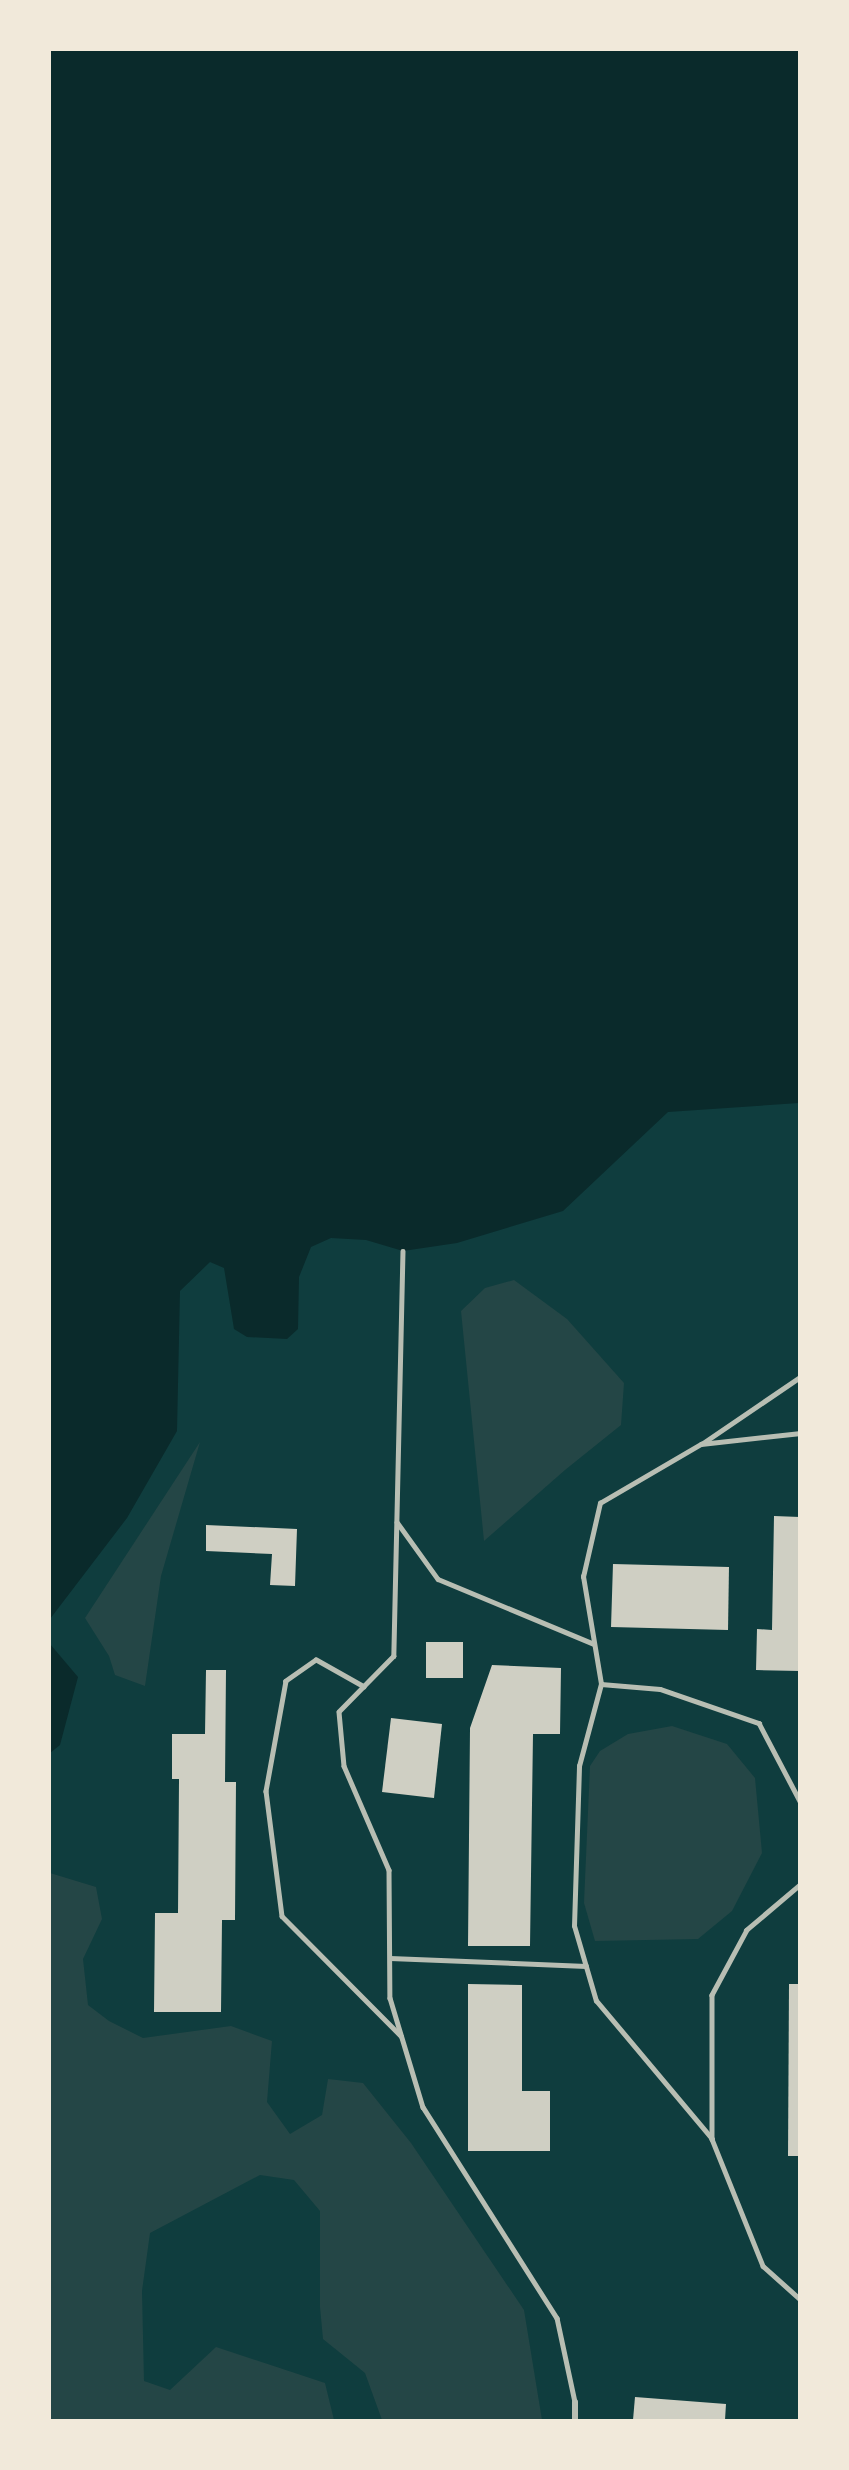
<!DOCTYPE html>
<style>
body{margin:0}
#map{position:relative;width:849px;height:2470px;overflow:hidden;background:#0f3d3e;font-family:Arial,sans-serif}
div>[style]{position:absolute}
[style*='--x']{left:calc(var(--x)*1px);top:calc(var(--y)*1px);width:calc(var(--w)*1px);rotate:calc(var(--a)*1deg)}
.green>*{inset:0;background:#244646}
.water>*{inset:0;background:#0a2a2b}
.building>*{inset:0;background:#cfcfc3}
.service>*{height:4.5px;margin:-2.25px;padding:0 2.25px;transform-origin:2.25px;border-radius:2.25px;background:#b8beb3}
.minor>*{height:6px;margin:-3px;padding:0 3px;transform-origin:3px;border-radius:3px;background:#b8beb3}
span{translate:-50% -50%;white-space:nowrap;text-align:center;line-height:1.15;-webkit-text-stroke:6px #f1e9da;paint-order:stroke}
.frame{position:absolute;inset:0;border:51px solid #f1e9da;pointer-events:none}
</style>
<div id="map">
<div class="green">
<i style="clip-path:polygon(514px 1280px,567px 1319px,624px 1383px,621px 1425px,565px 1470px,484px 1541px,461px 1311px,485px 1288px)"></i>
<i style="clip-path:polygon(200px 1442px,161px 1576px,145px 1686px,115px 1675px,109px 1656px,85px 1618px)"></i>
<i style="clip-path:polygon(672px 1726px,727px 1744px,755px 1778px,762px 1853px,732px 1911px,698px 1939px,595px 1941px,584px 1903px,590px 1766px,600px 1751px,628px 1734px)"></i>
<i style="clip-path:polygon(50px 1873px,96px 1887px,102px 1919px,83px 1959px,88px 2005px,109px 2021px,143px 2038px,231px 2026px,272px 2041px,267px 2102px,290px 2134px,322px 2115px,328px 2079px,363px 2083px,411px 2143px,524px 2310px,542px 2420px,382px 2420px,365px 2373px,323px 2339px,320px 2307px,320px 2211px,294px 2180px,260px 2175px,150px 2233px,142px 2291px,144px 2381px,170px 2390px,216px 2347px,325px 2383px,334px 2420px,50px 2420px)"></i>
</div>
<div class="water">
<i style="clip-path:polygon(50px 50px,799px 50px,799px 1103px,668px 1112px,563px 1211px,457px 1243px,403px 1251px,366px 1240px,331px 1238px,311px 1247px,299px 1277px,298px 1329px,287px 1339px,247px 1337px,234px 1329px,224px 1268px,210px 1262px,180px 1291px,177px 1431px,127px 1518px,50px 1619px)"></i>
<i style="clip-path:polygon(50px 1644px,78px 1677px,60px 1745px,50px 1753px)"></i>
</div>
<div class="building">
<i style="clip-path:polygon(774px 1516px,800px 1517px,800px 1671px,756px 1670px,757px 1629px,772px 1630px)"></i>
<i style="clip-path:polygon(206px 1525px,297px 1529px,295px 1586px,270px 1585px,272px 1554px,206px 1551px)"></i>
<i style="clip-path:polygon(613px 1564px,729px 1567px,728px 1630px,611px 1627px)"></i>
<i style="clip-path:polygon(426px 1642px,463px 1642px,463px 1678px,426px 1678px)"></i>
<i style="clip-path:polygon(492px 1665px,561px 1668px,560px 1734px,533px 1734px,530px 1946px,468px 1946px,470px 1728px)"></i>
<i style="clip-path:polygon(206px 1670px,226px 1670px,225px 1782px,236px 1782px,235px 1920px,222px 1920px,221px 2012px,154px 2012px,155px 1913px,178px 1913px,179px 1779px,172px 1779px,172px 1734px,205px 1734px)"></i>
<i style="clip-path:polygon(391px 1718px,442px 1724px,434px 1798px,382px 1792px)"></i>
<i style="clip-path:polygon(468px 1984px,522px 1985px,522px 2091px,550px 2091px,550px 2151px,468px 2151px)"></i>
<i style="clip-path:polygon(789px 1984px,800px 1984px,800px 2156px,788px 2156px)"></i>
<i style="clip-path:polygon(635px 2397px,726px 2404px,725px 2420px,633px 2420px)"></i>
</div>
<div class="service">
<i style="--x:403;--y:1251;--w:405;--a:91.3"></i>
<i style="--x:394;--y:1656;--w:78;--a:134.5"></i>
<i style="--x:339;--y:1712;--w:54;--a:84.7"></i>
<i style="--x:344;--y:1766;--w:113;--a:66.6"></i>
<i style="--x:389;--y:1870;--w:128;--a:89.6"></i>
<i style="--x:390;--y:1998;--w:114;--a:73.2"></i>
<i style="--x:423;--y:2107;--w:250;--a:57.6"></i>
<i style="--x:557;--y:2318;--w:86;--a:77.9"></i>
<i style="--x:703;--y:1443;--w:117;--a:-34.2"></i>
<i style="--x:397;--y:1522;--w:70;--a:54.3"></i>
<i style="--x:438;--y:1579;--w:169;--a:22.6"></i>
<i style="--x:601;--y:1684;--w:109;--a:-99.5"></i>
<i style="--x:583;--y:1577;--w:76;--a:-77.1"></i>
<i style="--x:600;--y:1503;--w:117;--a:-30.3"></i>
<i style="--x:701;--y:1444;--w:100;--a:-6.3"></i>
<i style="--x:364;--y:1687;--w:55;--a:-150.6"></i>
<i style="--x:316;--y:1660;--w:37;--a:145"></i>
<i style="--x:286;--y:1681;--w:112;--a:100.3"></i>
<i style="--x:266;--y:1791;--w:126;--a:82.7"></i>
<i style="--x:282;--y:1916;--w:169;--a:45.2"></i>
<i style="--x:800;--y:1885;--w:70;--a:139.7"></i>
<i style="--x:747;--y:1930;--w:74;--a:118.3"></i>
<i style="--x:712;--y:1995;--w:144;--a:90"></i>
<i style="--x:712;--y:2139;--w:137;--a:68.1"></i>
<i style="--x:763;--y:2266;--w:50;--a:41.7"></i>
<i style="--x:390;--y:1958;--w:196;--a:2.3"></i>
<i style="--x:712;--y:2139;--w:180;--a:-130"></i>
<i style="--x:596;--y:2001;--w:78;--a:-106.3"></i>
<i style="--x:574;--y:1926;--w:160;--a:-88.2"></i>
<i style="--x:579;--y:1766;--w:85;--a:-75"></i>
<i style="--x:601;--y:1684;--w:59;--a:4.8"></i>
<i style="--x:660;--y:1689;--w:105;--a:19"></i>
<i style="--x:759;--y:1723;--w:88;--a:62.3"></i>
</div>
<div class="minor">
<i style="--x:575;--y:2420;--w:18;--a:-90"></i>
</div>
<div class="frame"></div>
</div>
